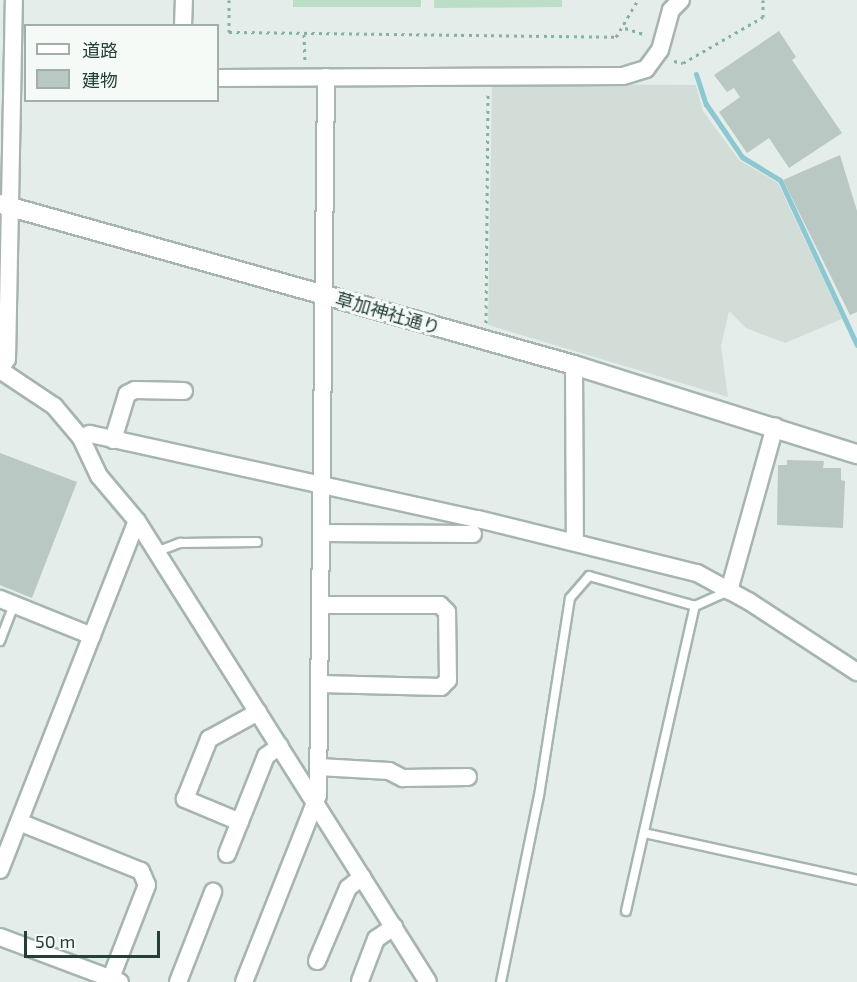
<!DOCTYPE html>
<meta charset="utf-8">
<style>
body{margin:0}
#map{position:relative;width:857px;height:982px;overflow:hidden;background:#e4ede9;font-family:"Exo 2","Noto Sans JP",sans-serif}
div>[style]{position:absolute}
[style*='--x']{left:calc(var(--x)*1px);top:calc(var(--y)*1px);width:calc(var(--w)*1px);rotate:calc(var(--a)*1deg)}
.built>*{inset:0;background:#d2ddd8}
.green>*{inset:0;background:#bddec6}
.stream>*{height:5px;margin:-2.5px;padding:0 2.5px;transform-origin:2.5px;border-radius:2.5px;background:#8dc8d2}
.building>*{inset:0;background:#b9c8c2}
.path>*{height:3px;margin-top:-1.5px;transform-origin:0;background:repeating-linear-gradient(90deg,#85b1a2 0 3px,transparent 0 7.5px)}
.roads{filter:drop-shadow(2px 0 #a6b5b0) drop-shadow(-2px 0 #a6b5b0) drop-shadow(0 2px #a6b5b0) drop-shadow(0 -2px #a6b5b0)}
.lane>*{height:8px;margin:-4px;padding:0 4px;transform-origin:4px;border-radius:4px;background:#fff}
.street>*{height:16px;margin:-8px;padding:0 8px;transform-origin:8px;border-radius:8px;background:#fff}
.secondary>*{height:18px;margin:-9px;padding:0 9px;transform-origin:9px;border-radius:9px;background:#fff}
span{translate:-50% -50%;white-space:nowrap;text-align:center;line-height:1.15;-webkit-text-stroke:6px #f5faf7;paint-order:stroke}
.street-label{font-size:18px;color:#233f37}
.legend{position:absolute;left:24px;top:24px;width:195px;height:78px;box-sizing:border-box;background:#f5faf7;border:2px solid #a1afaa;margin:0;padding:8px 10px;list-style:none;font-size:18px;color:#233f37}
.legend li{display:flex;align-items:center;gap:12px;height:30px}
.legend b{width:30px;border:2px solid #a1afaa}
.scale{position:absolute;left:24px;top:931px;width:136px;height:27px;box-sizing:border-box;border:3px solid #233f37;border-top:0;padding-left:8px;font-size:18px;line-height:21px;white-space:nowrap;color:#233f37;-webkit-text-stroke:4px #f5faf7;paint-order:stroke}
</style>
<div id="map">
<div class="built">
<i style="clip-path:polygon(492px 84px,696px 85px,703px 111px,739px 160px,778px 183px,842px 319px,785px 343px,746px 328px,729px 311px,721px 346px,728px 397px,488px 325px)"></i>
</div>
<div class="green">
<i style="clip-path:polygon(293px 0,421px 0,421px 7px,293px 7px)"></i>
<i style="clip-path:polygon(434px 0,562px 0,562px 7px,434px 8px)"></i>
</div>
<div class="stream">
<i style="--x:696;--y:74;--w:32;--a:72"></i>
<i style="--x:706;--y:104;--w:64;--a:55.8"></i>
<i style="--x:742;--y:157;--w:44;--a:31.2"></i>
<i style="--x:780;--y:180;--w:182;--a:65"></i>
</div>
<div class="building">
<i style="clip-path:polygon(779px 31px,796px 57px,792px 60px,842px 133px,789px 168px,769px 138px,747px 153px,719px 112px,740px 97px,734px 88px,727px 92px,714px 75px)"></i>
<i style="clip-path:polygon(840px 155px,857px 211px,857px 312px,850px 315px,783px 180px)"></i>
<i style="clip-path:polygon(0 453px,77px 482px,32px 598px,0 585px)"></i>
<i style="clip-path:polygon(787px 460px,824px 461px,823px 468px,841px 468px,841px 480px,845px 481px,843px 528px,777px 525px,778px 465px,787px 465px)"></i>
</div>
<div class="path">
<i style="--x:229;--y:0;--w:32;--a:90"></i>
<i style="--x:229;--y:32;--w:387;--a:0.7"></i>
<i style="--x:616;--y:37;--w:43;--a:-59.3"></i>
<i style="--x:625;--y:28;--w:22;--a:18"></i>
<i style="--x:304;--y:34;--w:27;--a:88"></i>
<i style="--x:674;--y:61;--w:9;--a:13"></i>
<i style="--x:683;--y:63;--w:92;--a:-29.9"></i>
<i style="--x:763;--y:17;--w:17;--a:-90"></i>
<i style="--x:486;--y:323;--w:231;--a:-89.5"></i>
</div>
<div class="roads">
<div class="lane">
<i style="--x:156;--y:552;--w:26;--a:-21"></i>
<i style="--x:180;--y:543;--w:77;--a:-0.7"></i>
<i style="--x:0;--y:641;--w:40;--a:-69"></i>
<i style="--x:644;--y:833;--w:218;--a:12.4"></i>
<i style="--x:626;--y:911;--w:313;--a:-77.3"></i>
<i style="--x:501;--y:982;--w:190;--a:-78.5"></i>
<i style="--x:539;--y:796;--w:200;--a:-81.1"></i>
<i style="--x:570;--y:598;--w:29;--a:-49"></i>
<i style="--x:589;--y:576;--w:110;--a:15.8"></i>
<i style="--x:695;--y:606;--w:37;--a:-24"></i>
</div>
<div class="street">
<i style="--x:183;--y:26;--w:26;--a:-88"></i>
<i style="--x:218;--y:78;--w:405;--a:-0.3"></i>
<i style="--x:623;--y:76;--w:24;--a:-17"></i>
<i style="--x:646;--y:69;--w:24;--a:-54"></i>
<i style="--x:660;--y:50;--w:41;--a:-74.6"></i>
<i style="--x:671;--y:10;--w:14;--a:-45"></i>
<i style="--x:574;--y:365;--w:176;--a:89.7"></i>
<i style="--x:0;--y:369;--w:12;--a:-55"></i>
<i style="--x:7;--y:359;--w:359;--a:-88.9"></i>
<i style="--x:0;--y:370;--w:65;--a:33.7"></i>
<i style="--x:54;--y:406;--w:42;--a:49.8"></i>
<i style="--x:81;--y:438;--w:42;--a:64.7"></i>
<i style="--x:99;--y:476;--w:59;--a:49.8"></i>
<i style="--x:137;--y:521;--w:545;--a:57.74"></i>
<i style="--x:81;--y:438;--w:10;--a:-24"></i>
<i style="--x:90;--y:434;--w:397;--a:12.4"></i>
<i style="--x:478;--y:519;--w:226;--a:13.9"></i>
<i style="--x:697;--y:573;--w:60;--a:28.7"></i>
<i style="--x:750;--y:602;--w:128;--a:33.2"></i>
<i style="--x:113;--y:440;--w:48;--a:-73.1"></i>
<i style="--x:127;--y:394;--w:9;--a:-27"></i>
<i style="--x:135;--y:390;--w:49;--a:1.2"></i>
<i style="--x:323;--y:533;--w:150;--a:0.4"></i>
<i style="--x:729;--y:591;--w:171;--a:-74.4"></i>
<i style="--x:0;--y:599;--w:99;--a:21.9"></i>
<i style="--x:319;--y:684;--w:122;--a:1.4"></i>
<i style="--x:441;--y:687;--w:10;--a:-45"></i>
<i style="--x:448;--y:680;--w:68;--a:-90.8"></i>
<i style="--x:447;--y:612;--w:10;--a:-135"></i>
<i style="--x:440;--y:605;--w:119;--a:180"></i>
<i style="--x:319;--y:767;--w:70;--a:3.3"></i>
<i style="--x:389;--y:771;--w:16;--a:27"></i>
<i style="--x:403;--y:778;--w:65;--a:-0.9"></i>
<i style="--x:19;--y:822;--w:131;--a:21.9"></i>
<i style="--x:141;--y:871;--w:15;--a:67"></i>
<i style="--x:147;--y:885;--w:100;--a:111.2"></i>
<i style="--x:240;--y:822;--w:60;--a:-157.3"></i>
<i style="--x:185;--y:799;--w:65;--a:-68.2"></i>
<i style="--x:209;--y:739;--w:56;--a:-28.9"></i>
<i style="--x:227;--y:854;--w:105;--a:-68.3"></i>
<i style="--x:266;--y:756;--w:17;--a:-36"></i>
<i style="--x:0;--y:870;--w:375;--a:-68.6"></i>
<i style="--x:0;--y:937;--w:128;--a:20.6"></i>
<i style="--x:317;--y:961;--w:79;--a:-67"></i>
<i style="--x:348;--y:888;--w:18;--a:-38"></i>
<i style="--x:360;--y:981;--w:45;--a:-69.1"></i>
<i style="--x:376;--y:939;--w:22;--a:-34"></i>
<i style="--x:178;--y:982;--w:97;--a:-68.7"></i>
<i style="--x:244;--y:982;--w:201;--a:-68.4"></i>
<i style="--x:318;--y:795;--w:718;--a:-89.36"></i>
</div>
<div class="secondary">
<i style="--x:0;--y:204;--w:596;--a:15.67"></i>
<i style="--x:574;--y:365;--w:297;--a:17.5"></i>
</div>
</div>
<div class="street-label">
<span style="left:388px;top:313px;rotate:16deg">草加神社通り</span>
</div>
<ul class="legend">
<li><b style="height:8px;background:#fff"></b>道路</li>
<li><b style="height:16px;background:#b9c8c2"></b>建物</li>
</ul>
<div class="scale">50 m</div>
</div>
